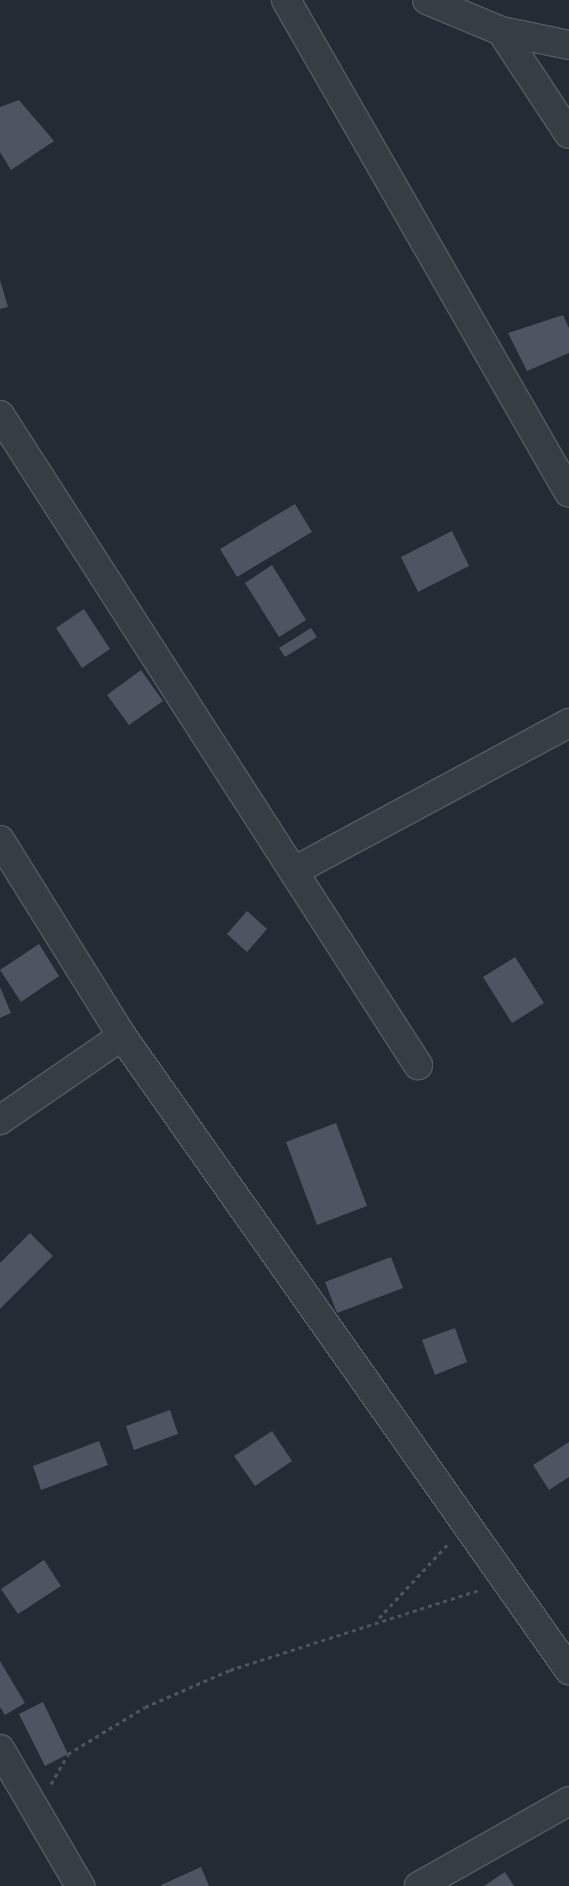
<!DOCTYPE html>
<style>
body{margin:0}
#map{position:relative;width:569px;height:1886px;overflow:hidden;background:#232b34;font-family:"DejaVu Sans",sans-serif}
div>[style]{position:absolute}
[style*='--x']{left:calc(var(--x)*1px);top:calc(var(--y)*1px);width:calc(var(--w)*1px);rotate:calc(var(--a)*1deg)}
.building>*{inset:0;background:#4c5560}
.path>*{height:3px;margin-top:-1.5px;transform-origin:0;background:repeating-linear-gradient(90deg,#49585a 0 4px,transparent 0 8px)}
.roads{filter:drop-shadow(1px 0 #545b63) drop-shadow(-1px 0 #545b63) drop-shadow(0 1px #545b63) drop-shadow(0 -1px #545b63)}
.minor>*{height:28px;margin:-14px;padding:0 14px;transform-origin:14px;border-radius:14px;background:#363d45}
span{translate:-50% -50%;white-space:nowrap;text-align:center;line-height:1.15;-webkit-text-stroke:4.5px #1c222a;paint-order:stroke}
</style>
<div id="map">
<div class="building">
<i style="clip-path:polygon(19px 100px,54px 141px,11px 170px,0 152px,0 107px)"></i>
<i style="clip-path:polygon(0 280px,8px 307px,0 309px)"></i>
<i style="clip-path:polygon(563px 315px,569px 328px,569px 353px,527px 371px,508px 333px)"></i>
<i style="clip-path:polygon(295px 504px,312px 532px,237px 577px,220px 549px)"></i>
<i style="clip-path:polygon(452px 531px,469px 566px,418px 592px,401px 557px)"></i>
<i style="clip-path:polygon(272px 565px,306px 620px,279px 637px,245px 583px)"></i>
<i style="clip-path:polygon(84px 609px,110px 649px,82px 668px,56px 628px)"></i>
<i style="clip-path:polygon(311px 628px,317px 637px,285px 657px,279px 648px)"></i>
<i style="clip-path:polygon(141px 670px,163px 701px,129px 725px,107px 695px)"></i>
<i style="clip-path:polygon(247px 911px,267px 929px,247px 952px,227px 934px)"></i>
<i style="clip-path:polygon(39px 944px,59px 976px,21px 1002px,0 970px)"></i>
<i style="clip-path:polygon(515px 957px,544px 1003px,512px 1023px,483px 977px)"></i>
<i style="clip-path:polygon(0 987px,11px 1013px,0 1018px)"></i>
<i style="clip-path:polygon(336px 1123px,367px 1206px,317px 1225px,286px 1142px)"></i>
<i style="clip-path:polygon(30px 1233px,53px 1256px,0 1309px,0 1263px)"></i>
<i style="clip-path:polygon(391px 1257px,403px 1288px,337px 1313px,325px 1282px)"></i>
<i style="clip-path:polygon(455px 1328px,467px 1362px,435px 1375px,422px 1340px)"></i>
<i style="clip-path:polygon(170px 1410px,178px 1434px,134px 1450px,126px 1426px)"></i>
<i style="clip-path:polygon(272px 1431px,292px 1461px,255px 1486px,234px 1456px)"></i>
<i style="clip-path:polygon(99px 1441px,108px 1465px,41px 1490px,33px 1466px)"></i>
<i style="clip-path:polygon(569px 1442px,569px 1477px,549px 1490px,533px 1465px)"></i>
<i style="clip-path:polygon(44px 1560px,61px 1586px,18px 1614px,1px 1589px)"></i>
<i style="clip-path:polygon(0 1661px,25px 1703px,5px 1715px,0 1707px)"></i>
<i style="clip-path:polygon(43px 1702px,68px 1754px,45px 1766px,19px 1714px)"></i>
<i style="clip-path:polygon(201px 1867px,209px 1886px,161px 1886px,161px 1885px)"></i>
<i style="clip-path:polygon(505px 1872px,514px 1886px,484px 1886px)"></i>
</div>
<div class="path">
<i style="--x:379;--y:1618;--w:101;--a:-47"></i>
<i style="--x:51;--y:1784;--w:34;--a:-60"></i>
<i style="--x:68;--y:1754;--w:90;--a:-31.4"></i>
<i style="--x:145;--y:1707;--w:93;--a:-23.5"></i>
<i style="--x:230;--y:1670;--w:262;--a:-17.8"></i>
</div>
<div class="roads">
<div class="minor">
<i style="--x:286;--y:0;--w:568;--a:60.14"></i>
<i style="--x:427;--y:0;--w:80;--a:22.7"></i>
<i style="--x:501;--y:31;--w:69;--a:11.6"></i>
<i style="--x:501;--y:31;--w:123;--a:56.6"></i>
<i style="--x:0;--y:415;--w:773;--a:57.26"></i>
<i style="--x:0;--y:840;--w:231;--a:58.1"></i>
<i style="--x:122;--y:1036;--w:776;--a:54.81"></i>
<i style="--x:296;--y:870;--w:310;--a:-28.3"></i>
<i style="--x:0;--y:1120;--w:148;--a:-34.5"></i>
<i style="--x:0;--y:1749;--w:159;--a:59.7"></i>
<i style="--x:419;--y:1886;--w:172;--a:-29.5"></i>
</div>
</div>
</div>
